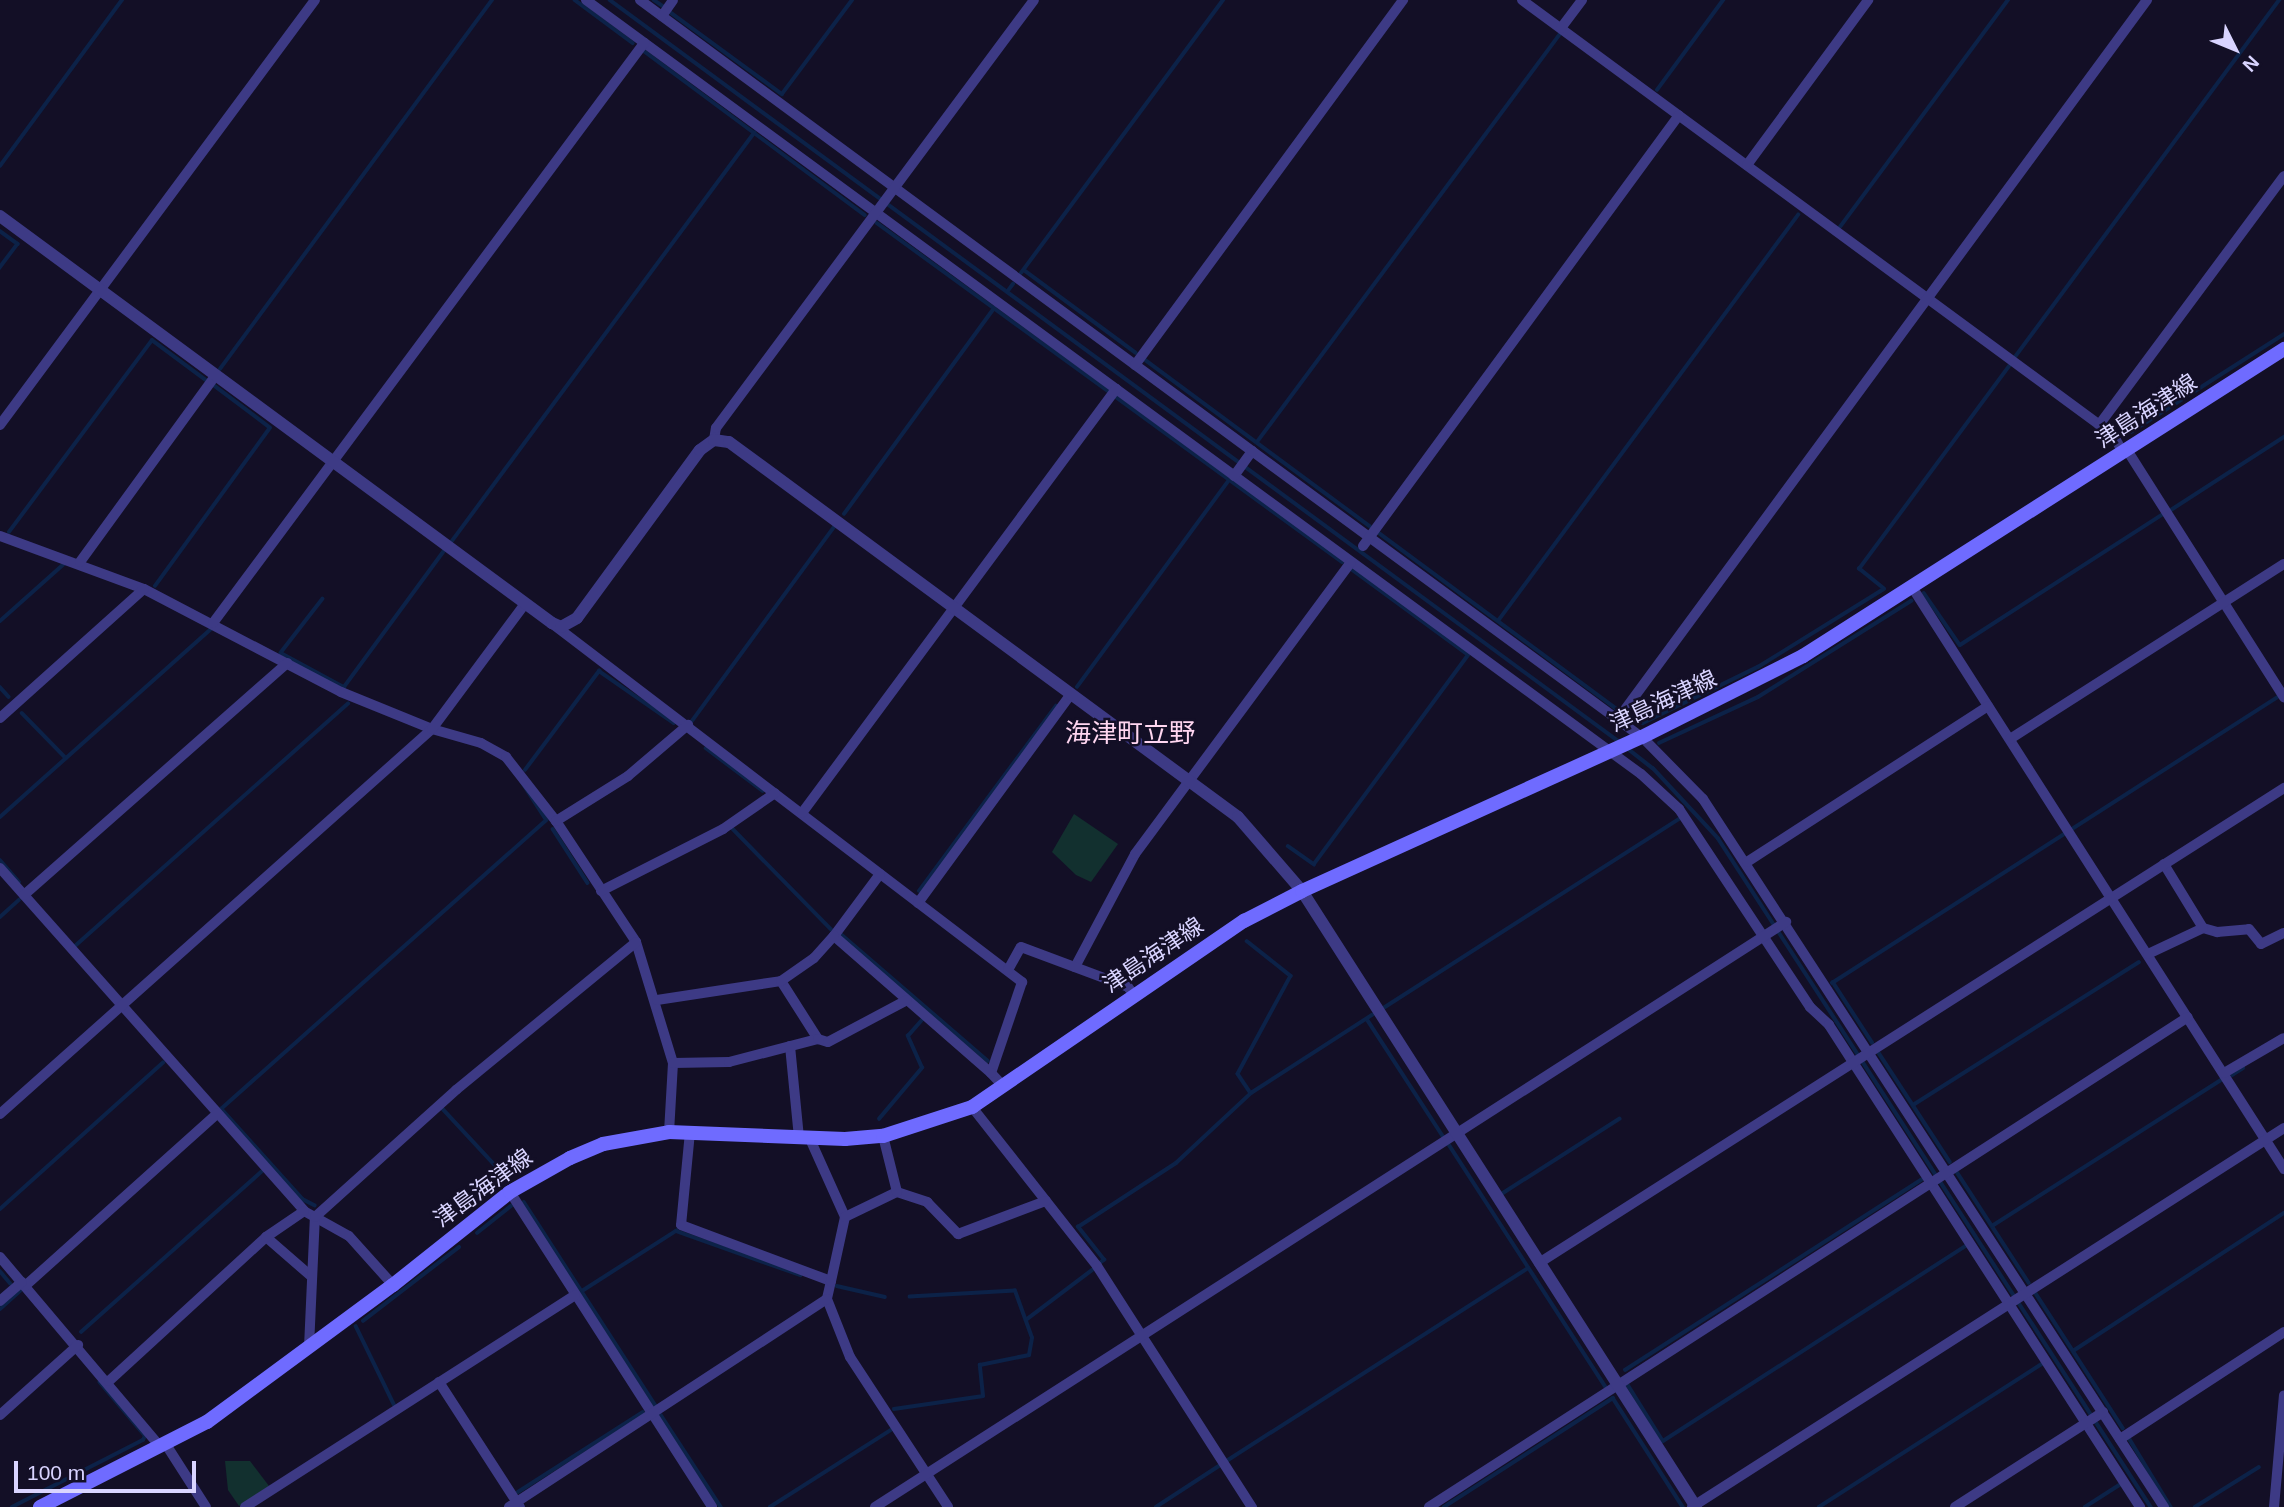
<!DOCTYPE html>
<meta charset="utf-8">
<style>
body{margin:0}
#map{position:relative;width:2284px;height:1507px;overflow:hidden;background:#130f26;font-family:Helvetica,"Noto Sans JP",sans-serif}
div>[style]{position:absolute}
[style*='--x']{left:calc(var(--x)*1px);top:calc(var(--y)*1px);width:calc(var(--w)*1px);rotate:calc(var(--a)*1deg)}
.green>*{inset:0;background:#12302f}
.stream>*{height:3.5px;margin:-1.75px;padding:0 1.75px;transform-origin:1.75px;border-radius:1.75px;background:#0c2248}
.minor>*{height:10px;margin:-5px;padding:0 5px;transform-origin:5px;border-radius:5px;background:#3d3a85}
.tertiary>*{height:12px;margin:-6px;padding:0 6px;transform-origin:6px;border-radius:6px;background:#3d3a85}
.secondary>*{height:14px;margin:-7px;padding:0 7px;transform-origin:7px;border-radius:7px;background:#6f6bff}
span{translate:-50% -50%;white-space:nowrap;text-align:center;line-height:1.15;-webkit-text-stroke:5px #130f26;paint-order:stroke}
.street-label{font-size:23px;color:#d9d4ff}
.quarter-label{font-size:26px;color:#ffd6f0}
.north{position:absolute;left:2200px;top:14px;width:70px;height:70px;-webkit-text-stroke:5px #130f26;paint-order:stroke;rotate:133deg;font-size:19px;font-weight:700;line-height:28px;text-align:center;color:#d9d4ff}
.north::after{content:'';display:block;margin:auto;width:24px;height:32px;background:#d9d4ff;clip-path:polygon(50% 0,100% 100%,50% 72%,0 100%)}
.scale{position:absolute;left:14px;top:1461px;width:182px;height:32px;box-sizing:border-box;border:4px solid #d9d4ff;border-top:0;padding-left:9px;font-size:21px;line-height:24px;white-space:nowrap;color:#d9d4ff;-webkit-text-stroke:5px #130f26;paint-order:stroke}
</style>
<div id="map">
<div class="green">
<i style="clip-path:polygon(1074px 814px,1118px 844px,1091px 882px,1076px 875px,1052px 852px)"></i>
<i style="clip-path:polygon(225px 1461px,250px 1461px,269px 1486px,239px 1506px,228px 1490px)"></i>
</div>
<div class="stream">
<i style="--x:575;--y:0;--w:72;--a:36.6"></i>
<i style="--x:610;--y:0;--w:1255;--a:36.31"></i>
<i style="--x:654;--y:0;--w:11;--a:34"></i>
<i style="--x:670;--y:12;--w:139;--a:36.2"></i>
<i style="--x:782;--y:94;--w:117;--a:-53.3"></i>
<i style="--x:644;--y:51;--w:275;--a:36.6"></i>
<i style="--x:1657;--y:90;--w:112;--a:-53.7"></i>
<i style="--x:0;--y:166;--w:206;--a:-53.7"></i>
<i style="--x:877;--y:223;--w:286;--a:36"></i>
<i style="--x:1840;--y:227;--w:282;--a:-53.5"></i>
<i style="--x:0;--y:231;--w:22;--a:36"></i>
<i style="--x:18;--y:244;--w:30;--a:127"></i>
<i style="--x:1024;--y:270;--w:139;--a:36.5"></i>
<i style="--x:1021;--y:273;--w:340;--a:-53.5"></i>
<i style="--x:1007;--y:292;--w:10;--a:-53"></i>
<i style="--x:2015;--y:357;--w:444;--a:-53.5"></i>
<i style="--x:1144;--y:359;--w:281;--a:36.5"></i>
<i style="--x:220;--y:369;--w:458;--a:-53.6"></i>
<i style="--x:1116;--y:397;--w:280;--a:36.1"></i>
<i style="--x:2131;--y:432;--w:182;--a:-32.6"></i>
<i style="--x:1257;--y:442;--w:508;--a:-53.4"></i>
<i style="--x:2171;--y:510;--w:135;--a:-32.9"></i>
<i style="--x:844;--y:514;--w:255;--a:-53.9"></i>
<i style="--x:9;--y:532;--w:239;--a:-53.3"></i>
<i style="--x:152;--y:340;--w:67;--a:36.5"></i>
<i style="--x:1379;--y:533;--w:297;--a:36.5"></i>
<i style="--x:452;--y:541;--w:508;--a:-53.49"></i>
<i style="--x:155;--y:586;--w:195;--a:-54"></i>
<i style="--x:270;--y:428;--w:70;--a:-143.1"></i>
<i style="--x:1924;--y:593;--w:63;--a:55.3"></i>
<i style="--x:1960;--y:645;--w:240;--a:-32.8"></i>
<i style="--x:323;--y:599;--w:68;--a:127.9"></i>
<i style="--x:281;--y:653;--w:72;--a:28.4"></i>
<i style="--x:344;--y:687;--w:169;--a:-53.7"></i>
<i style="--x:0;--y:621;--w:87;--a:-41.7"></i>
<i style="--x:1498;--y:621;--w:505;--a:-53.54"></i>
<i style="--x:0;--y:687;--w:13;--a:48"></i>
<i style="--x:1077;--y:687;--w:257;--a:-53.7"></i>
<i style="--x:22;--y:713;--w:63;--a:45.6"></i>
<i style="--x:1627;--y:716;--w:17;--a:24"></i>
<i style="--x:1643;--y:723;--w:128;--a:-26"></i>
<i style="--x:1758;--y:667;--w:148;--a:-31.8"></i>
<i style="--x:1884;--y:589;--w:32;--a:-141"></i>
<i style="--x:1859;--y:569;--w:252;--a:-53.5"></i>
<i style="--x:692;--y:721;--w:240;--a:-53.8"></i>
<i style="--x:1659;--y:743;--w:109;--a:-24.9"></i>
<i style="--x:1758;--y:697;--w:181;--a:-32.1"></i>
<i style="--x:706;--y:748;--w:71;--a:37"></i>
<i style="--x:1627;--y:748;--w:33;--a:38"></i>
<i style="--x:1653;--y:768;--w:96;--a:47.1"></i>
<i style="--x:1718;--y:838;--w:797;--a:57.09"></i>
<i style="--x:525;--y:770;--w:124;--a:-53.2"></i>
<i style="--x:599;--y:671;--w:91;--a:34.7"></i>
<i style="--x:0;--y:817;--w:281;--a:-41.7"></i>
<i style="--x:732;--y:828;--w:143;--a:45.6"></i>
<i style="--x:553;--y:829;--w:64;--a:57.1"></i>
<i style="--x:1288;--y:846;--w:32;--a:35"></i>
<i style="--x:1314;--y:864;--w:260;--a:-53.6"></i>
<i style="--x:1468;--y:655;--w:144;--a:-143.8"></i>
<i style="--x:0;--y:860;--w:29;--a:49"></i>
<i style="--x:919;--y:891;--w:230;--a:-53.5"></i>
<i style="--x:0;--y:917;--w:25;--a:-42"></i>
<i style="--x:841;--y:934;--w:194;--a:40.8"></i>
<i style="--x:1247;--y:941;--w:56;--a:38.5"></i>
<i style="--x:1291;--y:976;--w:111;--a:118.4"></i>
<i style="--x:1238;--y:1074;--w:22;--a:56"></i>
<i style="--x:75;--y:946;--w:365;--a:-41.6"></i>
<i style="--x:1833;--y:982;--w:72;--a:57"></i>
<i style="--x:1832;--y:983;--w:533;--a:-32.68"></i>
<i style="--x:1385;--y:1007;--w:351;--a:-32.6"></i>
<i style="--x:1367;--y:1019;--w:140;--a:57"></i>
<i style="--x:1879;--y:1053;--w:130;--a:56.9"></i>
<i style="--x:2232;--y:1075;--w:13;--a:-32"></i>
<i style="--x:1913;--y:1105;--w:267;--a:-32.3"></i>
<i style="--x:442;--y:1108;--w:97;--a:47.1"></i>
<i style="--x:879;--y:1119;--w:67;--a:-49.9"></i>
<i style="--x:922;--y:1068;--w:35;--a:-114"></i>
<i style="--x:908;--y:1036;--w:21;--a:-49"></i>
<i style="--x:1448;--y:1143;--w:291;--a:57.1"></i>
<i style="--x:1957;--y:1172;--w:132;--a:57"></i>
<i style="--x:1503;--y:1193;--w:138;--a:-32.5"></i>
<i style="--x:524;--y:1202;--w:243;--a:57.1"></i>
<i style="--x:315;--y:1206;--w:13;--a:-153"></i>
<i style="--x:303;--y:1200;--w:122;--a:-132"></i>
<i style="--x:221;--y:1109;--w:435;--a:-41.6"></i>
<i style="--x:546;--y:820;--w:50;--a:-122.7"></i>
<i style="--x:0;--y:1209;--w:219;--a:-41.9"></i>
<i style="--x:1992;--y:1226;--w:272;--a:-32.5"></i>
<i style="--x:477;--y:1233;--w:43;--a:-38.5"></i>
<i style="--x:1101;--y:1262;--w:4;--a:-34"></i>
<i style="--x:1104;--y:1260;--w:42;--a:-128.2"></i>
<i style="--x:1078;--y:1227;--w:117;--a:-33.1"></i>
<i style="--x:1176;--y:1163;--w:103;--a:-43"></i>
<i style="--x:1251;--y:1093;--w:144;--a:-32.8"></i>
<i style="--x:0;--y:1271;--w:16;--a:50"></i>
<i style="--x:837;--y:1286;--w:49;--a:12.9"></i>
<i style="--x:582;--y:1291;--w:112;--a:-32.6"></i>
<i style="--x:676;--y:1231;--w:132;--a:19.5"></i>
<i style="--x:2035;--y:1292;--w:162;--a:57.1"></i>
<i style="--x:0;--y:1309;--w:27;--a:-42"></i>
<i style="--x:1026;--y:1320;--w:83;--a:-37.1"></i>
<i style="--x:363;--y:1321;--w:121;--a:-37.6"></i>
<i style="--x:356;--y:1326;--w:87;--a:64"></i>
<i style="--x:81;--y:1332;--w:241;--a:-41.6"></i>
<i style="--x:2073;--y:1351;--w:252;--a:-33.2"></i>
<i style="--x:1625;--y:1370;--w:352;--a:-32.7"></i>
<i style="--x:1628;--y:1385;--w:66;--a:58"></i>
<i style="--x:1663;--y:1441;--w:362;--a:-32.8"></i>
<i style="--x:894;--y:1409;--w:90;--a:-8.3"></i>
<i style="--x:983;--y:1396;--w:31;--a:-96"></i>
<i style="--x:980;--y:1365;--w:50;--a:-11.5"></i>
<i style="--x:1029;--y:1355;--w:17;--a:-80"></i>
<i style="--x:1032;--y:1338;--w:50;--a:-109.9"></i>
<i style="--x:1015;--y:1291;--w:105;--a:176.7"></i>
<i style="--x:661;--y:1415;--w:110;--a:56.9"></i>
<i style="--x:2129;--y:1438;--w:81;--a:58.7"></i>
<i style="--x:1228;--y:1460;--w:356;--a:-32.6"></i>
<i style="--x:518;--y:1492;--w:148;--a:-32.6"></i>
<i style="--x:12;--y:1507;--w:147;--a:-27.1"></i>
<i style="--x:143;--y:1440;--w:4;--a:-63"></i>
<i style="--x:145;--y:1436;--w:70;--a:-130.3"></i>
<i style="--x:770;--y:1507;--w:143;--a:-32.5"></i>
<i style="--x:1156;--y:1507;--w:75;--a:-33.1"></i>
<i style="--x:1444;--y:1507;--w:201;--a:-32.8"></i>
<i style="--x:1613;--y:1398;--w:130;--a:57.3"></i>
<i style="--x:1819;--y:1507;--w:266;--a:-32.7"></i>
<i style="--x:2085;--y:1507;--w:43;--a:-32.6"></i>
<i style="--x:2195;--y:1507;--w:75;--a:-32"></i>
</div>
<div class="minor">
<i style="--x:586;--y:0;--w:1308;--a:36.27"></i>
<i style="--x:1641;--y:774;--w:52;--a:42.6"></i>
<i style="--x:1679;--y:809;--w:237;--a:56.5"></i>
<i style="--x:1810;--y:1007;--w:26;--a:43"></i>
<i style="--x:1829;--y:1025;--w:574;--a:57.17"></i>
<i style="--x:640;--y:0;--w:760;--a:36.39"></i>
<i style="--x:1522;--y:0;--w:734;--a:36.35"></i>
<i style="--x:2113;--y:435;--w:20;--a:60"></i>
<i style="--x:662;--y:16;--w:19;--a:-55"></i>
<i style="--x:1561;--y:28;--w:35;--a:-53"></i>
<i style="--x:1747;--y:165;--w:205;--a:-53.7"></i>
<i style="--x:1135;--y:365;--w:453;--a:-53.7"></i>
<i style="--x:0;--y:425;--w:529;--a:-53.46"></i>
<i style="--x:2099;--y:425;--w:310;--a:-53.4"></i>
<i style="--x:714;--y:440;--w:12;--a:-81"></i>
<i style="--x:716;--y:428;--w:533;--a:-53.39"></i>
<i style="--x:2127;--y:450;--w:293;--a:57.6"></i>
<i style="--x:1234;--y:476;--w:31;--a:-54"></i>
<i style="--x:1252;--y:451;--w:484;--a:36.3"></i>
<i style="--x:1642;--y:737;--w:87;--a:45.5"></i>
<i style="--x:1703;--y:799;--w:845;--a:56.93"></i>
<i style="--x:0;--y:536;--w:153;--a:20.2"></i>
<i style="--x:144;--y:589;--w:222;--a:27.6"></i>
<i style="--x:341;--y:692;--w:98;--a:22.1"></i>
<i style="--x:432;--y:729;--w:51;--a:15.9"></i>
<i style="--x:481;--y:743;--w:29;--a:29"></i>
<i style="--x:506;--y:757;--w:81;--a:52"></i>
<i style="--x:556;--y:821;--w:145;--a:56.5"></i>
<i style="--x:636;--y:942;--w:127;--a:73"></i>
<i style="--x:673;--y:1063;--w:69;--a:93.3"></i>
<i style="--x:1363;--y:546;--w:534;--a:-53.75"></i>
<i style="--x:80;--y:562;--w:231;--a:-54"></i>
<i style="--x:1912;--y:587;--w:691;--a:57.41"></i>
<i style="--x:213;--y:623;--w:723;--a:-53.38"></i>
<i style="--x:554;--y:625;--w:589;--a:37.34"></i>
<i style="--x:1022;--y:982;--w:96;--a:108.8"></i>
<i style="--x:991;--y:1073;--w:18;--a:47"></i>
<i style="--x:0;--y:718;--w:193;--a:-41.9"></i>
<i style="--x:1618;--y:719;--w:893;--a:-53.66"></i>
<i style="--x:2010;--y:739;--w:325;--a:-32.6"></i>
<i style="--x:802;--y:813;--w:528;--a:-53.48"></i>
<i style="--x:556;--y:821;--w:85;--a:-32"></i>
<i style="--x:628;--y:776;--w:79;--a:-40.4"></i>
<i style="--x:1747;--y:862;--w:287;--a:-32.9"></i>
<i style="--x:0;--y:868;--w:458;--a:48.4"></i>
<i style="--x:304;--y:1211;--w:51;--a:29.1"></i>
<i style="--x:349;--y:1236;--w:66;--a:48.1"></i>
<i style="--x:880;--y:874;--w:77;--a:126.6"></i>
<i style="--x:834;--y:936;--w:208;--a:41.1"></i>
<i style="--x:601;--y:891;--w:137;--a:-26.9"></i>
<i style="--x:723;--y:829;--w:63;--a:-34.7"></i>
<i style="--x:24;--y:895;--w:351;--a:-41.4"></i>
<i style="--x:918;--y:903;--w:259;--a:-53.8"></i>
<i style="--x:2203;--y:928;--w:15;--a:16"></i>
<i style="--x:2217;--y:932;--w:32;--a:-5"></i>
<i style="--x:2249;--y:929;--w:19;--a:51"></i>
<i style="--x:2261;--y:944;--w:25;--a:-26"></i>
<i style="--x:2148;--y:954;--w:61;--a:-25.3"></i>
<i style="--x:2203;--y:928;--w:75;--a:-121.4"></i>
<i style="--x:1075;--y:967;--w:128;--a:-62"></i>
<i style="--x:1135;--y:854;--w:362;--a:-53.5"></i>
<i style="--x:1008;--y:970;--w:26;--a:-61"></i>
<i style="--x:1021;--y:947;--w:114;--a:20.5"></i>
<i style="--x:1128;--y:987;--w:10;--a:53"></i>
<i style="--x:781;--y:981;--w:69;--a:57.5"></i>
<i style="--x:657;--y:1000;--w:125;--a:-8.7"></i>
<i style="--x:781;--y:981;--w:40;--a:-34.9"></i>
<i style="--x:814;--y:958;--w:30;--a:-48"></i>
<i style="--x:790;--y:1046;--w:92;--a:84.4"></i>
<i style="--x:673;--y:1063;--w:56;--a:-1"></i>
<i style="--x:729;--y:1062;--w:92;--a:-14.5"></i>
<i style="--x:818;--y:1039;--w:10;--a:17"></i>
<i style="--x:828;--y:1042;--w:89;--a:-28"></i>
<i style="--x:2224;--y:1073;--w:69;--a:-30.3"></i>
<i style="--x:972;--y:1107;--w:202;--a:51.8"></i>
<i style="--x:1097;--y:1266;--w:287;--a:57.3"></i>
<i style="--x:0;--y:1114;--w:579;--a:-41.71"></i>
<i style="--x:432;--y:729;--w:156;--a:-53.4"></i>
<i style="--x:690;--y:1132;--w:93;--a:95.5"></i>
<i style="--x:681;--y:1225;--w:160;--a:20.5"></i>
<i style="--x:831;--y:1281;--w:18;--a:103"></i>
<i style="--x:827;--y:1299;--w:62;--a:68.4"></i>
<i style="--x:850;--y:1357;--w:179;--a:56.8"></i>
<i style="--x:810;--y:1139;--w:85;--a:65.8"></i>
<i style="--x:845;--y:1217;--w:66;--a:102.3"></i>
<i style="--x:510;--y:1192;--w:374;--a:57.3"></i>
<i style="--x:897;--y:1192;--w:32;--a:18"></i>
<i style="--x:927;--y:1202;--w:45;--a:45.9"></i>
<i style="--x:958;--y:1234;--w:94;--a:-20.6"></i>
<i style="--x:845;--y:1217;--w:58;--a:-25.7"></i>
<i style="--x:897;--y:1192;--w:58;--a:-104"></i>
<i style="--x:266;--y:1237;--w:61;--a:41"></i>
<i style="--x:0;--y:1257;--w:248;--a:49.8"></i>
<i style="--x:1539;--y:1263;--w:884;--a:-32.52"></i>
<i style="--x:25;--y:1286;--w:258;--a:-41.9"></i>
<i style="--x:0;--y:1301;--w:29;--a:-41"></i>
<i style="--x:309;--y:1347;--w:130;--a:-87.4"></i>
<i style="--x:315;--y:1217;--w:190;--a:-42"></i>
<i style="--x:456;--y:1090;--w:233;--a:-39.4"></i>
<i style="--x:109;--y:1381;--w:213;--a:-42.5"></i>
<i style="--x:266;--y:1237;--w:46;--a:-34.4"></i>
<i style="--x:439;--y:1382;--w:149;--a:57.1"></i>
<i style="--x:0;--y:1415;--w:105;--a:-41.9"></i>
<i style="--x:2120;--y:1439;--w:196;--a:-33.1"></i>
<i style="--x:165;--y:1443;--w:76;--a:57.4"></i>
<i style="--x:245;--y:1507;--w:392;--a:-32.7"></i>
<i style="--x:509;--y:1507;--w:380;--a:-33.2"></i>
<i style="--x:875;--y:1507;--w:1083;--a:-32.71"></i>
<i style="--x:1429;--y:1507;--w:903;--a:-32.85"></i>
<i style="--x:1692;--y:1507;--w:703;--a:-32.63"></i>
<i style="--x:1955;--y:1507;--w:176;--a:-32.7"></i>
<i style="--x:2274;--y:1507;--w:112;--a:-84.9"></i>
</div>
<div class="tertiary">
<i style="--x:0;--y:216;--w:686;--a:36.4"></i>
<i style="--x:552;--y:623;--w:10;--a:24"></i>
<i style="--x:561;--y:627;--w:18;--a:-29"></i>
<i style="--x:577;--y:618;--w:208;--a:-53.8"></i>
<i style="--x:700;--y:450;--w:17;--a:-36"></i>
<i style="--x:714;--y:440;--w:15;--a:8"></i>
<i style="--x:729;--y:442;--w:632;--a:36.38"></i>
<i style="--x:1238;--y:817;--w:98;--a:49.1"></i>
<i style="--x:1302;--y:891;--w:731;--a:57.4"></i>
</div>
<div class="secondary">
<i style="--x:40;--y:1507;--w:187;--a:-27"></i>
<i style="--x:207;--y:1422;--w:231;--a:-36.4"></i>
<i style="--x:393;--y:1285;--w:149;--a:-38.5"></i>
<i style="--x:510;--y:1192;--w:69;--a:-29.5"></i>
<i style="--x:570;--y:1158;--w:36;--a:-23"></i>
<i style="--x:603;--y:1144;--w:67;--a:-10.3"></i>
<i style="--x:669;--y:1132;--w:176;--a:2.3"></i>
<i style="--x:845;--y:1139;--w:38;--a:-5"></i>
<i style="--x:883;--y:1136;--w:94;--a:-18"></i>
<i style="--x:972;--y:1107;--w:330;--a:-34.4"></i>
<i style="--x:1244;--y:921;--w:65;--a:-27.3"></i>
<i style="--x:1302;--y:891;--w:373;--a:-24.4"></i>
<i style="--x:1642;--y:737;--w:180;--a:-26.7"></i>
<i style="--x:1803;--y:656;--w:571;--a:-32.55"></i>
</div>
<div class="street-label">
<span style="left:2146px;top:411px;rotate:-33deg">津島海津線</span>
<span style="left:1663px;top:701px;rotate:-25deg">津島海津線</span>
<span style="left:1153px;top:955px;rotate:-34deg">津島海津線</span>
<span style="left:483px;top:1188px;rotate:-36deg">津島海津線</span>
</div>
<div class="quarter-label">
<span style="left:1130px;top:734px">海津町立野</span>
</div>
<div class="north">N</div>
<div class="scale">100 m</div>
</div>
